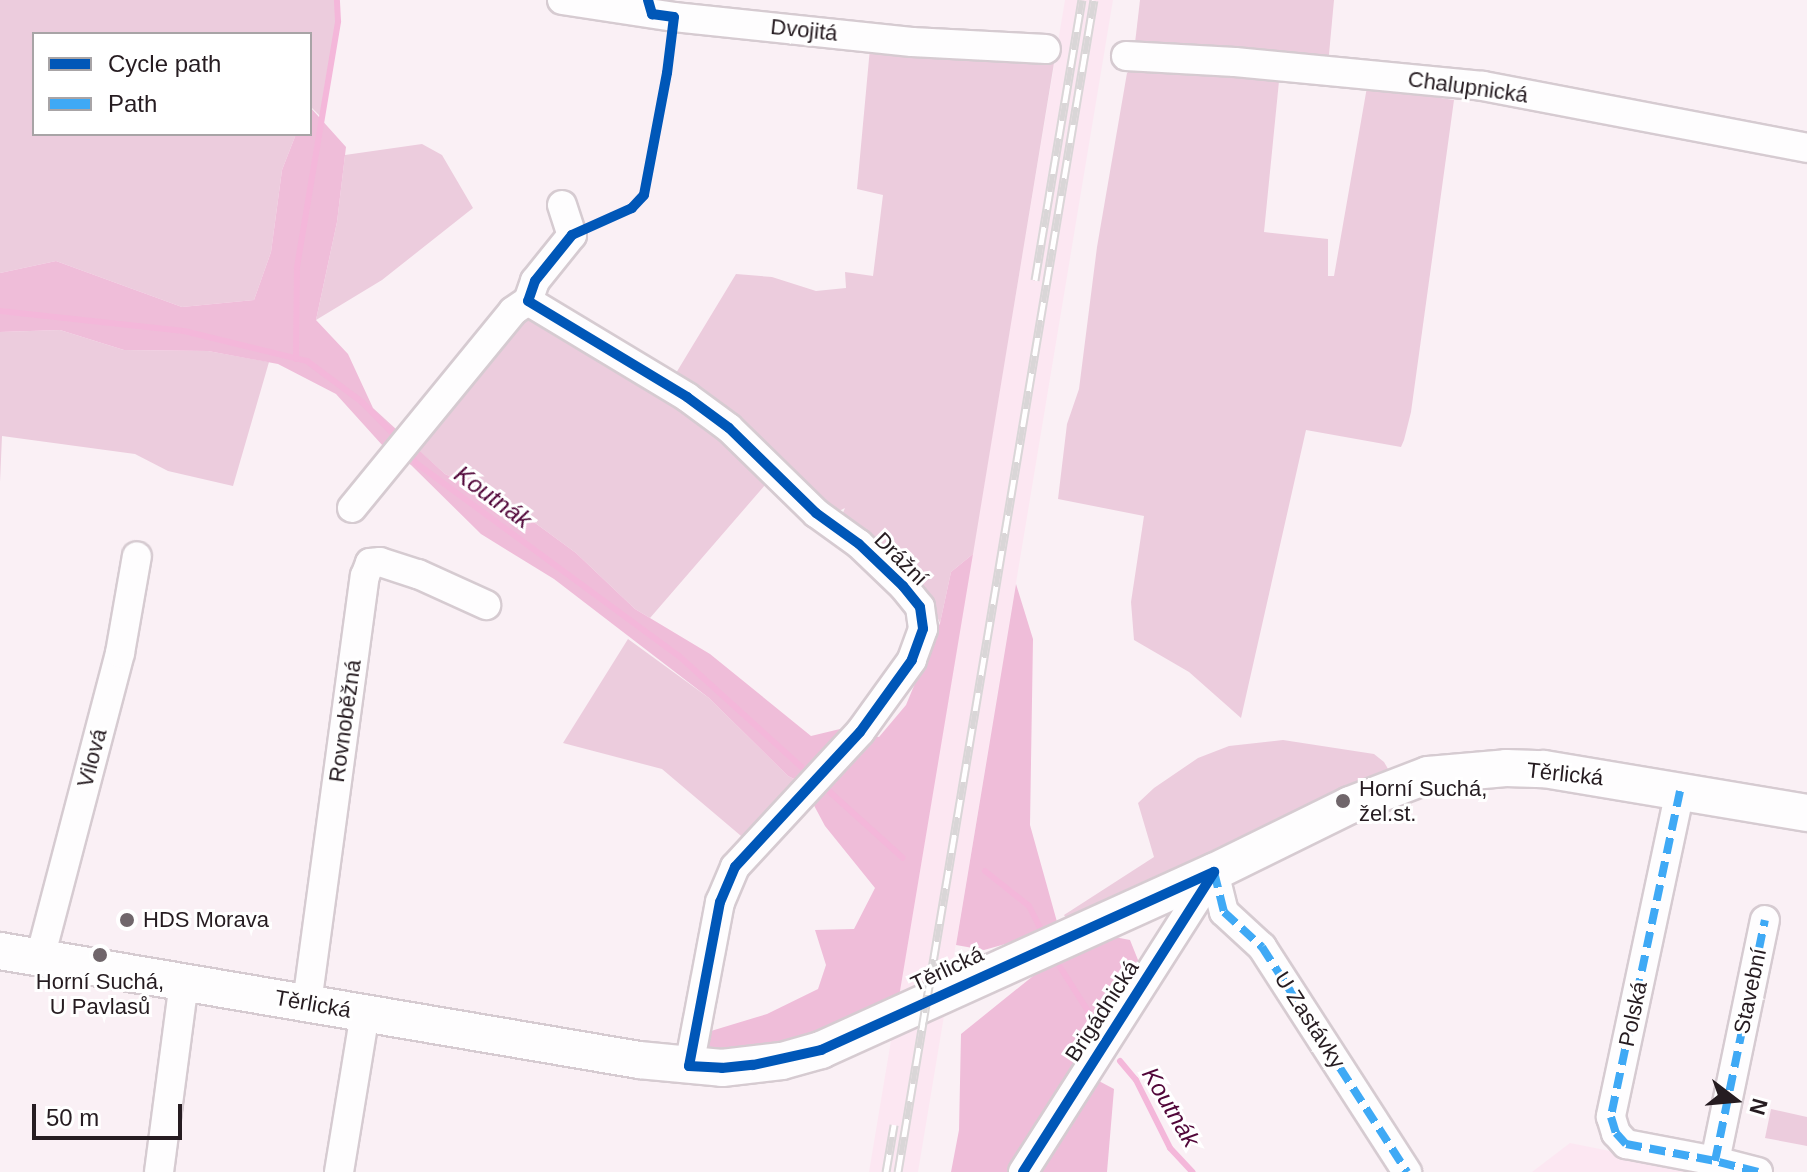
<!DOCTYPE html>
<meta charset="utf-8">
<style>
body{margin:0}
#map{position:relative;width:1807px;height:1172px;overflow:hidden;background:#faf0f5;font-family:Helvetica,sans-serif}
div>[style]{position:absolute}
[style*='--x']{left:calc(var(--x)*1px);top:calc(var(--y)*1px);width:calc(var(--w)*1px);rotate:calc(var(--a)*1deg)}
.built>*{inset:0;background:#fce7f2}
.green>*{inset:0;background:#ecccdd}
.forest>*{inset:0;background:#efbdd9}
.stream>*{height:6px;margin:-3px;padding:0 3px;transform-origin:3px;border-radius:3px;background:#f4b7da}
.roads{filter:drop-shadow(2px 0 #d6cbd1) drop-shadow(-2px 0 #d6cbd1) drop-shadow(0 2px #d6cbd1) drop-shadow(0 -2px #d6cbd1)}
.minor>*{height:28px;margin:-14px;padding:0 14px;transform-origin:14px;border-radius:14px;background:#fefdfe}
.major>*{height:36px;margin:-18px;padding:0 18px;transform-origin:18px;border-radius:18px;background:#fefdfe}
.rail>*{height:9px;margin-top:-4.5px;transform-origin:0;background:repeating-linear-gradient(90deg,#fff 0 18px,#d9d6d7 0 36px);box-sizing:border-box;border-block:2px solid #d9d6d7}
.quiet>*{height:8px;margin-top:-4px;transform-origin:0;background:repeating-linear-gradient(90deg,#3fa9f5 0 16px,transparent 0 24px)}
.cycleway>*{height:10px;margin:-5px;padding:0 5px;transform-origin:5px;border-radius:5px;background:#0057b8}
.dots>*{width:22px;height:22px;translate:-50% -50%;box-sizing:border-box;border:4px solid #fff;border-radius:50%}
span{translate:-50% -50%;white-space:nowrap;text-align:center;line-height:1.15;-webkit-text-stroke:6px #fff;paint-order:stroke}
.street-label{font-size:22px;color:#261c21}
.poi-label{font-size:22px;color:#261c21}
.left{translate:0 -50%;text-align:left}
.water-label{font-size:24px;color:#510639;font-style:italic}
.legend{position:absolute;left:32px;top:32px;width:280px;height:104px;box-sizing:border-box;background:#fff;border:2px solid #a8a4a6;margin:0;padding:10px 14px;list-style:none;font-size:24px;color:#261c21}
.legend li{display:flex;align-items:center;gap:16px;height:40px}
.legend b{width:40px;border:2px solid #a8a4a6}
.north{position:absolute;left:1695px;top:1060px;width:80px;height:80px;-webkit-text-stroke:6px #fff;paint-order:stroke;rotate:106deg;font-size:22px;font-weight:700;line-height:32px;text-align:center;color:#261c21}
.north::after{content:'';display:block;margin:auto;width:28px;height:36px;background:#261c21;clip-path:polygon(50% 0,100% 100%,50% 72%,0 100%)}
.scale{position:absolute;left:32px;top:1104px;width:150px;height:36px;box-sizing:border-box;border:4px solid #261c21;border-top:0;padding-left:10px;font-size:24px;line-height:28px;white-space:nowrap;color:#261c21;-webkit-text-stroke:6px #fff;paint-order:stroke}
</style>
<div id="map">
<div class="built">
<i style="clip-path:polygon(1065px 0,1113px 0,918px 1172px,869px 1172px)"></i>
<i style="clip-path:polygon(1570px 1143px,1715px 1172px,1532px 1172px)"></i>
</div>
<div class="green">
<i style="clip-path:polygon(0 0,337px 0,338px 21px,322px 118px,310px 106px,310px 34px,34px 34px,34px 134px,296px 134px,282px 170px,271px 252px,254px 300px,182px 307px,56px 261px,0 273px)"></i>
<i style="clip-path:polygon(1140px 0,1334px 0,1328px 65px,1135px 43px)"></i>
<i style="clip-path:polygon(870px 48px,1055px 57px,973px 554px,951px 572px,940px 623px,923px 586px,841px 517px,845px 508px,837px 512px,673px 378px,736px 274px,772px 277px,816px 291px,846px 288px,845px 272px,873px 276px,883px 195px,857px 189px)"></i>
<i style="clip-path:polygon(1137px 65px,1280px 71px,1264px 232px,1328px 239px,1328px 276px,1334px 276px,1367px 87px,1454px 100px,1411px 412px,1404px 440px,1401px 447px,1306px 430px,1241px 718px,1189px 672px,1134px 640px,1131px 602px,1144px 516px,1058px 499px,1067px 424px,1079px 389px,1097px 247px,1127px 73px)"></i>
<i style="clip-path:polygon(422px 144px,442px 155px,473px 208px,382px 280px,316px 320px,337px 222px,345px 155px)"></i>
<i style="clip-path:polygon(527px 317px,546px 317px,676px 399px,772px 477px,650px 618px,635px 609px,576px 553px,508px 503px,445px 474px,415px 447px,514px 320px)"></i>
<i style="clip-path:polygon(60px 330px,124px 350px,208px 351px,269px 362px,233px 486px,168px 471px,135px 454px,2px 436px,0 482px,0 332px)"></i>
<i style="clip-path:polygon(628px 639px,709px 698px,788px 776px,802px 783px,747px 841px,662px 769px,563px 743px)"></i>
<i style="clip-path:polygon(1283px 740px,1374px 754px,1384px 762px,1391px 774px,1069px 923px,1064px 915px,1154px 857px,1138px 803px,1154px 788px,1198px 758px,1229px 746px)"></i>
<i style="clip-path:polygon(1771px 1109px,1807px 1117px,1807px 1146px,1765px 1138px)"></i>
</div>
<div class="forest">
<i style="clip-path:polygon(310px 107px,346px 147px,337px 222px,316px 320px,348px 354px,373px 408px,445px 474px,508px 503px,576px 553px,635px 609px,710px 654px,811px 736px,840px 729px,879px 737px,906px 705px,940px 623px,951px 572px,973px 554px,898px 1003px,824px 1039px,724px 1058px,703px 1050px,711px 1031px,767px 1014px,818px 989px,826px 965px,815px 930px,854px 929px,875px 888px,825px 826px,802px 783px,788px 776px,709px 698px,554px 579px,481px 534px,411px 465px,383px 446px,336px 394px,278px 364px,208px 351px,124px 350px,60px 330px,0 332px,0 273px,56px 261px,182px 307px,254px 300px,271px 252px,282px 170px,296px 134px,310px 134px)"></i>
<i style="clip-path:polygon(1016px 584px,1033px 639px,1030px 825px,1059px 929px,984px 950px,956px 945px)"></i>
<i style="clip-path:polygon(1099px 934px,1130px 940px,1142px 970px,1016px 1172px,951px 1172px,959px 1130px,961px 1034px,1069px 947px)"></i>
<i style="clip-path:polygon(1097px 1080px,1114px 1089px,1107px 1172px,1037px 1172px)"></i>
</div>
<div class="stream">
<i style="--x:0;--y:311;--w:185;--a:6.2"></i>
<i style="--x:184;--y:331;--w:127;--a:13.7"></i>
<i style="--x:307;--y:361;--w:69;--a:36.7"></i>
<i style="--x:362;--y:402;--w:52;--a:45.8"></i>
<i style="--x:296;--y:359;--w:92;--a:-89.4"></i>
<i style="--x:297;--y:267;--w:249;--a:-80.5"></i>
<i style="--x:338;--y:21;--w:21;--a:-93"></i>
<i style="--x:408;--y:450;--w:15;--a:58"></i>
<i style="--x:416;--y:463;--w:326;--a:36.3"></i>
<i style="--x:679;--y:656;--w:176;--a:42.2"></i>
<i style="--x:821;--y:784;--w:110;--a:42.1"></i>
<i style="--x:985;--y:871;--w:56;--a:38.5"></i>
<i style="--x:1029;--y:906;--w:33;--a:63"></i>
<i style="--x:1060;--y:967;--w:65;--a:57.5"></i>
<i style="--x:1120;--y:1061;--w:25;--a:50"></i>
<i style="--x:1136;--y:1080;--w:76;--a:63.4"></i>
<i style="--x:1170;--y:1148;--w:33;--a:47"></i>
</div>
<div class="roads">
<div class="minor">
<i style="--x:562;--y:0;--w:113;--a:8.6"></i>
<i style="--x:674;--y:17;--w:239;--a:6"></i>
<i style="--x:912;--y:42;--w:134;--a:3"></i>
<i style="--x:1126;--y:56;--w:109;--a:3.2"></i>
<i style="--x:1235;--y:62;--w:249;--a:5.5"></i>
<i style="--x:1483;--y:86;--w:330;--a:10.8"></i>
<i style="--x:562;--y:205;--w:32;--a:72"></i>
<i style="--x:572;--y:235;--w:59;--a:128.8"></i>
<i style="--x:535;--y:281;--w:21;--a:109"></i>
<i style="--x:528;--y:301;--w:186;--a:31.1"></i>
<i style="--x:687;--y:397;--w:52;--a:36.4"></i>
<i style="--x:729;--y:428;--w:122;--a:44.3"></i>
<i style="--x:816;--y:513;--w:53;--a:35.8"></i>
<i style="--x:859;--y:544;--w:61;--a:43.7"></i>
<i style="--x:903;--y:586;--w:27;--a:51"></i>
<i style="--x:920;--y:607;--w:22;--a:82"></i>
<i style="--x:923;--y:629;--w:33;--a:110"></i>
<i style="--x:912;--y:660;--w:89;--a:125.8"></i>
<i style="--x:860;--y:732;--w:184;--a:132.8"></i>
<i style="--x:735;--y:867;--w:38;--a:113"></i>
<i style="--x:720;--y:902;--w:167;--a:100.7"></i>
<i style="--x:352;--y:508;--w:254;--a:-50.7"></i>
<i style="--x:513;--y:311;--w:18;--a:-34"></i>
<i style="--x:1680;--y:791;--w:333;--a:102"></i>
<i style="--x:1611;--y:1117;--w:17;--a:73"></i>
<i style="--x:1616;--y:1133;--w:15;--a:48"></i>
<i style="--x:1626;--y:1144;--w:91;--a:10.8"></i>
<i style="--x:1214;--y:872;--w:41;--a:76"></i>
<i style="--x:1224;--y:912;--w:52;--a:42.6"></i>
<i style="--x:1262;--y:947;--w:268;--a:57.2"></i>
<i style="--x:40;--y:958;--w:315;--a:-75.3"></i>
<i style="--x:120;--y:653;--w:98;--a:-80.1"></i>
<i style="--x:307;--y:1003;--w:431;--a:-82.3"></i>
<i style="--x:365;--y:576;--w:14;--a:-69"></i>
<i style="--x:370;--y:563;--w:10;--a:-6"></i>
<i style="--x:380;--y:562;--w:40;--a:18"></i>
<i style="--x:418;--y:574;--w:75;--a:24.5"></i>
<i style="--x:159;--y:1172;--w:192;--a:-82.5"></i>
<i style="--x:339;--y:1172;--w:161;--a:-80.7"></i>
<i style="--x:1023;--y:1172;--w:356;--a:-57.5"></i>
<i style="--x:1758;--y:1172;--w:44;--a:-165.7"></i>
<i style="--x:1715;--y:1161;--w:246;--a:-78.3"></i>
</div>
<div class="major">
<i style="--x:0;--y:951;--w:648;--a:9.68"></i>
<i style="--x:639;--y:1060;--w:83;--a:5.5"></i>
<i style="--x:722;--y:1068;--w:60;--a:-6.7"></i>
<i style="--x:782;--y:1061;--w:41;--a:-15.8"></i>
<i style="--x:821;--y:1050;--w:431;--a:-24.4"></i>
<i style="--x:1214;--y:872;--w:152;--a:-26.2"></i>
<i style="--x:1350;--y:805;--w:84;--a:-21"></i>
<i style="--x:1428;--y:775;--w:78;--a:-5.1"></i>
<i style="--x:1506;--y:768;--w:38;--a:2"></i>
<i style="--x:1544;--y:769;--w:267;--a:9.5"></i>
</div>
</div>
<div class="rail">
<i style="--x:1035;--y:280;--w:284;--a:-80.5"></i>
<i style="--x:886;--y:1172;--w:48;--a:-80.3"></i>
<i style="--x:898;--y:1172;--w:1188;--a:-80.51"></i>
</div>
<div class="quiet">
<i style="--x:1680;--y:791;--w:333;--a:102"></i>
<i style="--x:1611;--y:1117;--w:17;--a:73"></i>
<i style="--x:1616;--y:1133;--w:15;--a:48"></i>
<i style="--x:1626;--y:1144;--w:91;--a:10.8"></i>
<i style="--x:1214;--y:872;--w:41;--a:76"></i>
<i style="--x:1224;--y:912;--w:52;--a:42.6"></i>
<i style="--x:1262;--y:947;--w:268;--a:57.2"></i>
<i style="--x:1758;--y:1172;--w:44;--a:-165.7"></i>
<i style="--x:1715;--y:1161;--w:246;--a:-78.3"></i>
</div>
<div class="cycleway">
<i style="--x:648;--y:0;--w:15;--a:74"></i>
<i style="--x:652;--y:14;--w:22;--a:8"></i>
<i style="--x:674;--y:17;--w:56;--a:97.1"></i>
<i style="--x:667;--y:73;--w:124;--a:100.7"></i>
<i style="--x:644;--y:195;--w:18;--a:133"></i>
<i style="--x:632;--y:208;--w:66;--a:155.8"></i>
<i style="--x:572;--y:235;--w:59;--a:128.8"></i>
<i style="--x:535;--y:281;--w:21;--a:109"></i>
<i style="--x:528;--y:301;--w:186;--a:31.1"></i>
<i style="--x:687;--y:397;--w:52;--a:36.4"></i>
<i style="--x:729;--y:428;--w:122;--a:44.3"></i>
<i style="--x:816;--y:513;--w:53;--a:35.8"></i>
<i style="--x:859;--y:544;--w:61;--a:43.7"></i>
<i style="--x:903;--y:586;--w:27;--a:51"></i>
<i style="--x:920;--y:607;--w:22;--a:82"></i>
<i style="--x:923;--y:629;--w:33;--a:110"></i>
<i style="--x:912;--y:660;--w:89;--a:125.8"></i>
<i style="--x:860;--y:732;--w:184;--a:132.8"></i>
<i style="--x:735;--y:867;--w:38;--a:113"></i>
<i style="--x:720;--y:902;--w:167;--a:100.7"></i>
<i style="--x:689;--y:1066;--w:33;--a:3"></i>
<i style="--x:722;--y:1068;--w:31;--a:-6"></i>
<i style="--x:753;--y:1065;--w:70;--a:-12.4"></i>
<i style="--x:821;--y:1050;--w:431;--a:-24.4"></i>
<i style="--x:1023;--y:1172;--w:356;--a:-57.5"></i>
</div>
<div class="dots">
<i style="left:1343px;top:801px;background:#70666b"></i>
<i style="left:127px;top:920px;background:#70666b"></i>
<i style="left:100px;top:955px;background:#70666b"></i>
</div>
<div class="street-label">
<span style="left:804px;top:30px;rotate:6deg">Dvojitá</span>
<span style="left:1468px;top:87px;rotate:8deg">Chalupnická</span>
<span style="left:901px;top:559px;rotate:45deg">Drážní</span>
<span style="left:345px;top:721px;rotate:-82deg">Rovnoběžná</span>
<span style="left:92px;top:758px;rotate:-75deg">Vilová</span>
<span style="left:1565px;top:774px;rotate:6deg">Těrlická</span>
<span style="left:947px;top:969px;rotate:-25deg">Těrlická</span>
<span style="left:1750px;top:991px;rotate:-78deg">Stavební</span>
<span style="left:313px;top:1004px;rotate:10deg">Těrlická</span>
<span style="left:1102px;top:1011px;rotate:-57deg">Brigádnická</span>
<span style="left:1633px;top:1014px;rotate:-78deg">Polská</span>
<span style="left:1310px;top:1020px;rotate:57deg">U Zastávky</span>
</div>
<div class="poi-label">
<span class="left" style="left:1359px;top:801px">Horní Suchá,<br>žel.st.</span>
<span class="left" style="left:143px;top:920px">HDS Morava</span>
<span style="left:100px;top:994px">Horní Suchá,<br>U Pavlasů</span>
</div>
<div class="water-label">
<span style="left:493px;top:497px;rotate:36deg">Koutnák</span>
<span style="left:1171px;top:1107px;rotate:59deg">Koutnák</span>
</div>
<ul class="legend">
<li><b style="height:10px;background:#0057b8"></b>Cycle path</li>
<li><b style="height:10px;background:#3fa9f5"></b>Path</li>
</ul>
<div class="north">N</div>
<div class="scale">50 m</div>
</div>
